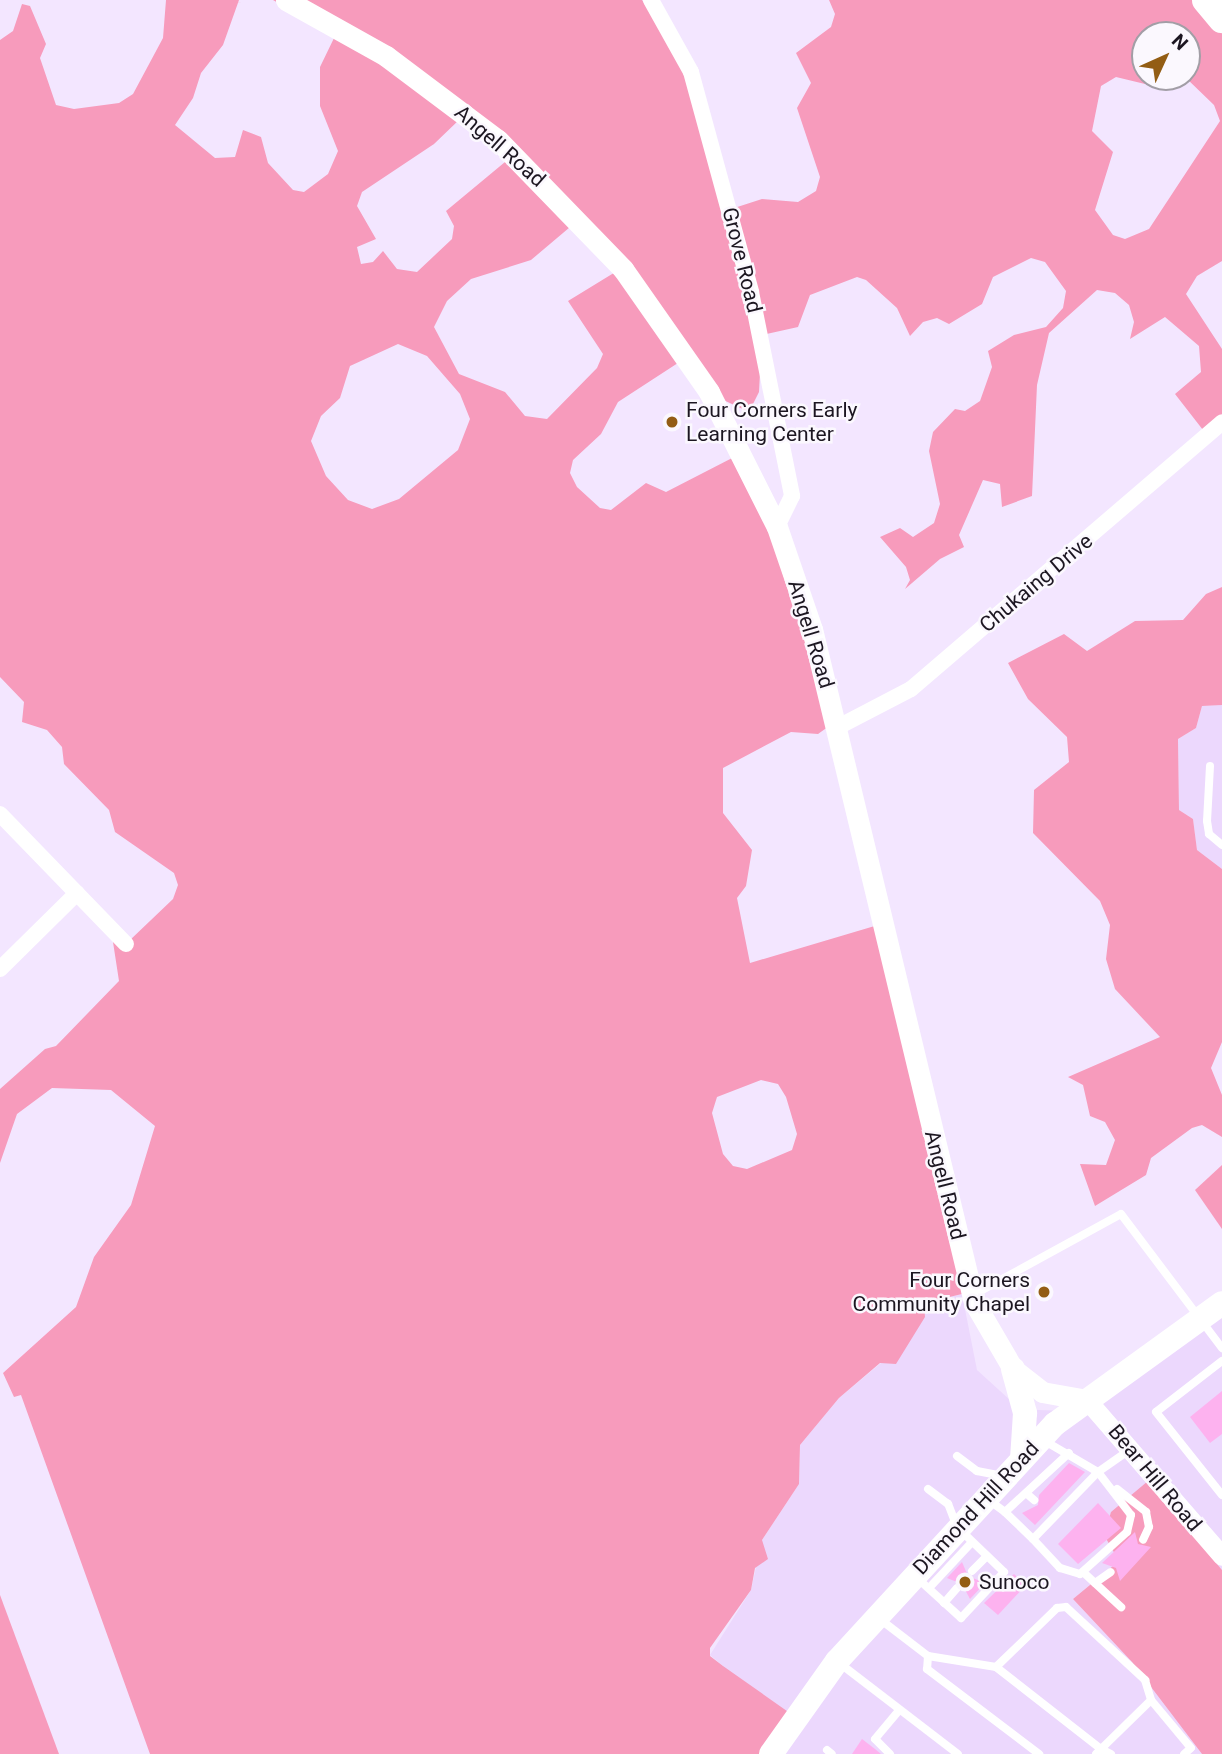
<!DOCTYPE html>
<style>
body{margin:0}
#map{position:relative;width:1222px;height:1754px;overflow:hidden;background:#f3e6ff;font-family:Roboto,sans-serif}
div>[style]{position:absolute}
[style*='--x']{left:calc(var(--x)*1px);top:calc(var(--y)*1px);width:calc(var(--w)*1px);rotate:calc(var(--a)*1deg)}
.built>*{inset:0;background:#ecd8fd}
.forest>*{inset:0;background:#f79bbc}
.building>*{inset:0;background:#fdb2ef}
.service>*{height:8px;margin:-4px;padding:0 4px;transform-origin:4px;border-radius:4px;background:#fff}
.minor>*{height:16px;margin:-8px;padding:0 8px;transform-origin:8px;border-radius:8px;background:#fff}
.tertiary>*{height:19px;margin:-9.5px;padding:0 9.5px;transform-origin:9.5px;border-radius:9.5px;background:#fff}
.secondary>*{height:21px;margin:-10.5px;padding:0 10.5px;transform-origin:10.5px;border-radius:10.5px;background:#fff}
.primary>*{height:24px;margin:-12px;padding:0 12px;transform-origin:12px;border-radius:12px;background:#fff}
.motorway>*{height:28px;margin:-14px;padding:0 14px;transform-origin:14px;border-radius:14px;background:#fff}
.dots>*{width:19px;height:19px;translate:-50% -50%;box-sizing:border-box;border:4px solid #fbf8fe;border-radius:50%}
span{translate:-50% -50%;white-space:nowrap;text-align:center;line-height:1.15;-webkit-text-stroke:5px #fbf8fe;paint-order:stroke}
.street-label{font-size:21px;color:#1c1621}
.poi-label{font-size:21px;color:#1c1621}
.left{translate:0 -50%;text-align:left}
.right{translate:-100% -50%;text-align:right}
.north{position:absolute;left:1131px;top:21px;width:70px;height:70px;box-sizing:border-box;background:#fbf8fe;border:2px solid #a29ea6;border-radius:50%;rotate:45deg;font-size:19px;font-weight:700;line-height:28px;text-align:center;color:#1c1621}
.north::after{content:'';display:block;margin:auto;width:24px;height:32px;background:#935d14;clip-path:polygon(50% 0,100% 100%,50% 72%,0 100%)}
</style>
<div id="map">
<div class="built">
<i style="clip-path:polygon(1222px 705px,1222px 869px,1197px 850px,1193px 819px,1179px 810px,1178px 739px,1196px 728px,1202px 706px)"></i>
<i style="clip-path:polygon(962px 1294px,977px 1370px,1010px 1400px,1038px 1410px,1068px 1411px,1222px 1306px,1222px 1570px,1148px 1481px,1119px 1561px,1073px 1599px,1132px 1662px,1202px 1754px,769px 1754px,723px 1666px,710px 1655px,751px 1590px,762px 1540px,799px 1484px,800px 1445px,839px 1398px,881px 1363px,924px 1303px)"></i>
</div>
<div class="forest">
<i style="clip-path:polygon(evenodd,166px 0,239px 0,223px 45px,201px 73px,193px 98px,175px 125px,215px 158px,235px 157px,243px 130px,261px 137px,268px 163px,293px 190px,304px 192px,328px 174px,338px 151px,320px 106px,320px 67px,335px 36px,273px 0,642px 0,673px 46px,697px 99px,728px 210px,762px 199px,798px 202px,816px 191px,820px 177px,797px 108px,811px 83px,796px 53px,831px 27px,835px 14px,829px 0,1199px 0,1222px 27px,1222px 261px,1197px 276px,1186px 294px,1222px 349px,1222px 417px,1203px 430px,1175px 394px,1201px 372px,1199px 346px,1165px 317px,1130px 339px,1134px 322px,1129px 305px,1115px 293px,1097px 290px,1049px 333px,1037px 385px,1032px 496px,1002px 507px,1000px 484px,983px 480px,959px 535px,964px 547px,940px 559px,905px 589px,910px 580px,906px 567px,880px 537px,900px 528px,913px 537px,934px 523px,940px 504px,929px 451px,933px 432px,955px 409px,965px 411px,980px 401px,992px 367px,988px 351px,1014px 335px,1046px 327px,1063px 308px,1066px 291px,1045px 262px,1031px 258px,993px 277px,982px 304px,949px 324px,937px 318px,923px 322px,910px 336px,897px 308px,866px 280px,857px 277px,810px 295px,798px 327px,762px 335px,759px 392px,749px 412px,717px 397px,681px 361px,618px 402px,601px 434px,573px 460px,570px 473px,577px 487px,600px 508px,611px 510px,646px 483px,666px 492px,736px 456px,755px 489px,832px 724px,818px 734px,791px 732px,723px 768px,723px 813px,752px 850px,746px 886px,737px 898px,750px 963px,878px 925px,962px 1294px,924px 1303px,925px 1317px,896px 1364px,880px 1363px,839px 1398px,800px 1445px,799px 1484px,762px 1540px,768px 1559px,755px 1568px,751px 1590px,710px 1648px,710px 1656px,723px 1666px,794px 1716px,769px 1754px,150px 1754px,21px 1395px,14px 1397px,3px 1373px,76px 1307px,94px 1257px,131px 1205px,155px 1126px,111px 1090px,52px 1088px,17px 1114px,0 1163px,0 1089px,45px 1049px,56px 1046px,119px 981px,113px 942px,129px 941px,173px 899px,178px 885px,174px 873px,115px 832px,109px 810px,64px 764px,62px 747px,47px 730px,22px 722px,24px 702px,0 677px,0 40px,13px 31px,22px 4px,30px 6px,46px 44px,40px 58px,56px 105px,74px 109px,119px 103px,133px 94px,163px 38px,166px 0,1145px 35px,1187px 35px,1185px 77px,1214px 105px,1220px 121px,1149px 229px,1125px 239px,1113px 235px,1095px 210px,1113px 152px,1092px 131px,1101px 86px,1116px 77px,1145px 84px,1160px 77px,1145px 77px,1145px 35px,166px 0,460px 119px,505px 156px,505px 162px,446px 211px,454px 226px,452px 239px,417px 272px,397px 269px,383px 251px,373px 262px,361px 264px,357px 247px,376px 239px,357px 206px,362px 192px,434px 144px,460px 119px,166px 0,576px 222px,617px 271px,568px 301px,603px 354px,597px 368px,547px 419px,525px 416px,505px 392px,459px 374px,434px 327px,447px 301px,471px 279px,531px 260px,576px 222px,166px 0,398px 344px,427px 356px,460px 394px,470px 419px,458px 450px,399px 499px,372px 509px,348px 500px,326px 476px,311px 441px,321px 416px,340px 398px,350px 366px,398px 344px,166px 0,761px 1080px,778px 1084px,786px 1097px,797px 1134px,792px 1150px,747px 1169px,733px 1166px,723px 1154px,712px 1113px,717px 1097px,761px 1080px)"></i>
<i style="clip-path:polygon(1222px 587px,1222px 705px,1202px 706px,1196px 728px,1178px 739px,1179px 810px,1193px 819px,1197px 850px,1222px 869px,1222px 1042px,1211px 1068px,1222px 1095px,1222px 1137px,1202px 1125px,1192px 1128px,1151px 1158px,1146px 1175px,1095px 1206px,1080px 1164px,1106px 1165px,1115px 1140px,1105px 1122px,1090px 1116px,1083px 1085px,1068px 1077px,1160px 1037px,1115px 989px,1106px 959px,1110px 925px,1100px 901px,1033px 833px,1034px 790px,1069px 762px,1067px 737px,1028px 699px,1008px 663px,1064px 634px,1087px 651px,1135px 621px,1183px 620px,1206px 594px)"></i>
<i style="clip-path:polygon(1222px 1165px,1222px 1229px,1195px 1190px)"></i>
<i style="clip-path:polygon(1148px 1481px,1222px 1570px,1222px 1754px,1202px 1754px,1132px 1662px,1073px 1599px,1119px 1561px,1104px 1535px,1111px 1512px)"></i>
<i style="clip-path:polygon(0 1595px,59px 1754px,0 1754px)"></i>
</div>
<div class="building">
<i style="clip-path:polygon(1222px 1391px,1222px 1434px,1210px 1443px,1190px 1417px)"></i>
<i style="clip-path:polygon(1069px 1463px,1085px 1472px,1035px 1525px,1022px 1513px,1038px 1505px,1039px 1495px)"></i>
<i style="clip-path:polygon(1098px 1503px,1121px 1528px,1078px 1564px,1058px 1544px)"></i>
<i style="clip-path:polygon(1135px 1532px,1138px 1544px,1151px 1547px,1120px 1581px,1116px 1568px,1102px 1563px)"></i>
<i style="clip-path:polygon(962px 1562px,968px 1576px,985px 1583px,970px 1599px,962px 1584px,947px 1578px)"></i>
<i style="clip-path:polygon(1014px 1574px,1026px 1585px,998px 1615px,984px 1603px)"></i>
<i style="clip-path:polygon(862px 1739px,875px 1749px,881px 1754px,852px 1754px)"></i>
</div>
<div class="service">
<i style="--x:1210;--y:766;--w:55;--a:93.1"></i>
<i style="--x:1207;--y:821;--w:13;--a:81"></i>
<i style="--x:1209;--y:834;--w:17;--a:40"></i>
<i style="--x:975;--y:1294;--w:166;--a:-28.7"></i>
<i style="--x:1121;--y:1214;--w:168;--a:53"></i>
<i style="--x:1222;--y:1361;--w:83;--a:142.3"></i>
<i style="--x:1156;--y:1412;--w:106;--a:51.5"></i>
<i style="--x:1043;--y:1440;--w:64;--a:30.2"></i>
<i style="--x:1098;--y:1472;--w:39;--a:-35"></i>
<i style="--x:957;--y:1456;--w:25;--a:37"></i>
<i style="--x:977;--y:1471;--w:25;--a:11"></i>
<i style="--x:1117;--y:1489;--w:37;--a:38"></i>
<i style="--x:1146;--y:1512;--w:15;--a:79"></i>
<i style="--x:1149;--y:1527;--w:14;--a:115"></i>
<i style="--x:1026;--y:1493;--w:11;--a:41"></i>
<i style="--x:990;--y:1501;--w:19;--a:36"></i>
<i style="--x:1005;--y:1512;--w:87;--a:-42.7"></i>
<i style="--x:1005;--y:1512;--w:39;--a:44"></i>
<i style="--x:1033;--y:1539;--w:93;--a:-45.9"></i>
<i style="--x:1098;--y:1472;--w:54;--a:52.5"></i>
<i style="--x:1131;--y:1515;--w:17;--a:103"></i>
<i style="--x:1127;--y:1532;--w:63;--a:138.2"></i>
<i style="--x:1080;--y:1574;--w:21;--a:-163"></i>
<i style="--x:1060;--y:1568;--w:40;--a:-133"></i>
<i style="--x:972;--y:1571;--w:21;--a:-45"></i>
<i style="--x:1083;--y:1572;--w:52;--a:42.6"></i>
<i style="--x:916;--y:1577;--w:61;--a:42.3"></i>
<i style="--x:961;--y:1618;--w:63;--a:-46.9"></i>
<i style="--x:1004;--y:1572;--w:65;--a:-136.2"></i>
<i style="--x:957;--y:1527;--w:25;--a:-111"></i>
<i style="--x:948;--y:1504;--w:25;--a:-143"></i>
<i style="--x:1095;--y:1583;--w:19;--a:-35"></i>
<i style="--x:929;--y:1588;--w:63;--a:-46.9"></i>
<i style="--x:944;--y:1603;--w:20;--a:-49"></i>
<i style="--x:881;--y:1620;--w:59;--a:37.5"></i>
<i style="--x:928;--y:1656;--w:69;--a:9.2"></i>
<i style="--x:996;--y:1667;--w:133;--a:38"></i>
<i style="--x:1101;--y:1749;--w:7;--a:135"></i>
<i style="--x:928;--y:1656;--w:13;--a:94"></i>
<i style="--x:927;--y:1669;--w:141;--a:37.2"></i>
<i style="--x:838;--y:1662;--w:151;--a:37.5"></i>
<i style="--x:996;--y:1667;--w:85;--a:-44"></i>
<i style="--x:1057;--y:1608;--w:9;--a:-6"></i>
<i style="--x:1066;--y:1607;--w:108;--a:42.7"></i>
<i style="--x:1145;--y:1680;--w:21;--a:73"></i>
<i style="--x:1151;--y:1700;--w:62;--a:50.2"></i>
<i style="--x:1191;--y:1748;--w:9;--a:139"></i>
<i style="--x:827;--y:1750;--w:6;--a:39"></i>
<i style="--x:890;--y:1754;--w:21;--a:-135"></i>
<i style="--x:875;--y:1739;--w:38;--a:-50"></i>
<i style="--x:1111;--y:1754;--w:11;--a:-153"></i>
<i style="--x:1101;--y:1749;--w:70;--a:-44.4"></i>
</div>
<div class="minor">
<i style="--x:651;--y:0;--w:82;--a:60.9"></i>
<i style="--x:691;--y:72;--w:228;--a:74.7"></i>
<i style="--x:751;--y:292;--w:208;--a:78.6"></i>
<i style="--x:792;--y:496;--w:34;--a:116"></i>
<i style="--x:838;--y:727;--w:82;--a:-27.5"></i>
<i style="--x:911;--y:689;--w:410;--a:-40.6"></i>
<i style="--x:0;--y:814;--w:181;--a:45.9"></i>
<i style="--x:0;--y:969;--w:108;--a:-44.6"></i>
</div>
<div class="tertiary">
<i style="--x:1087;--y:1400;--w:206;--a:49.1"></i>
</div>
<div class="secondary">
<i style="--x:286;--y:0;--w:115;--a:29.2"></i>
<i style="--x:386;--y:56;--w:140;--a:36.9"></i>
<i style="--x:498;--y:140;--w:180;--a:45.9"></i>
<i style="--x:623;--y:269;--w:150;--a:55"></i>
<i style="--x:709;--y:392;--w:151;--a:63.3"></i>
<i style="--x:777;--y:527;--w:108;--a:71.1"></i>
<i style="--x:812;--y:629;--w:692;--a:76.47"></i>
<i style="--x:974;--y:1302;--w:78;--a:59.8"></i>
<i style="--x:1013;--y:1369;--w:37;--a:38"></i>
<i style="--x:1042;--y:1392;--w:46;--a:10.1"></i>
</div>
<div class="primary">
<i style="--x:1013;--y:1369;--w:46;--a:74.7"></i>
<i style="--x:1025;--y:1413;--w:46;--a:93.7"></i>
<i style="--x:771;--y:1754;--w:114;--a:-54.6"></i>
<i style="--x:837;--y:1661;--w:322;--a:-47.4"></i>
<i style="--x:1055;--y:1424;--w:206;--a:-35.9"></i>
</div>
<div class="motorway">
<i style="--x:1206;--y:0;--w:25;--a:50"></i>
</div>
<div class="dots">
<i style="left:672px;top:422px;background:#935d14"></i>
<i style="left:1044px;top:1292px;background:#935d14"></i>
<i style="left:965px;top:1582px;background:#935d14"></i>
</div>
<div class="street-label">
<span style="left:500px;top:146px;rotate:41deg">Angell Road</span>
<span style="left:742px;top:260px;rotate:76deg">Grove Road</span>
<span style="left:1036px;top:583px;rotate:-40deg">Chukaing Drive</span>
<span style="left:811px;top:634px;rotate:73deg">Angell Road</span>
<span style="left:945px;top:1185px;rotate:76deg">Angell Road</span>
<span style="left:1155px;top:1478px;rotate:50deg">Bear Hill Road</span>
<span style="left:976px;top:1508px;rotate:-47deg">Diamond Hill Road</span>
</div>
<div class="poi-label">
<span class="left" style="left:686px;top:422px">Four Corners Early<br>Learning Center</span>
<span class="right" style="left:1030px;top:1292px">Four Corners<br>Community Chapel</span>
<span class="left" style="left:979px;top:1582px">Sunoco</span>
</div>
<div class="north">N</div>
</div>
